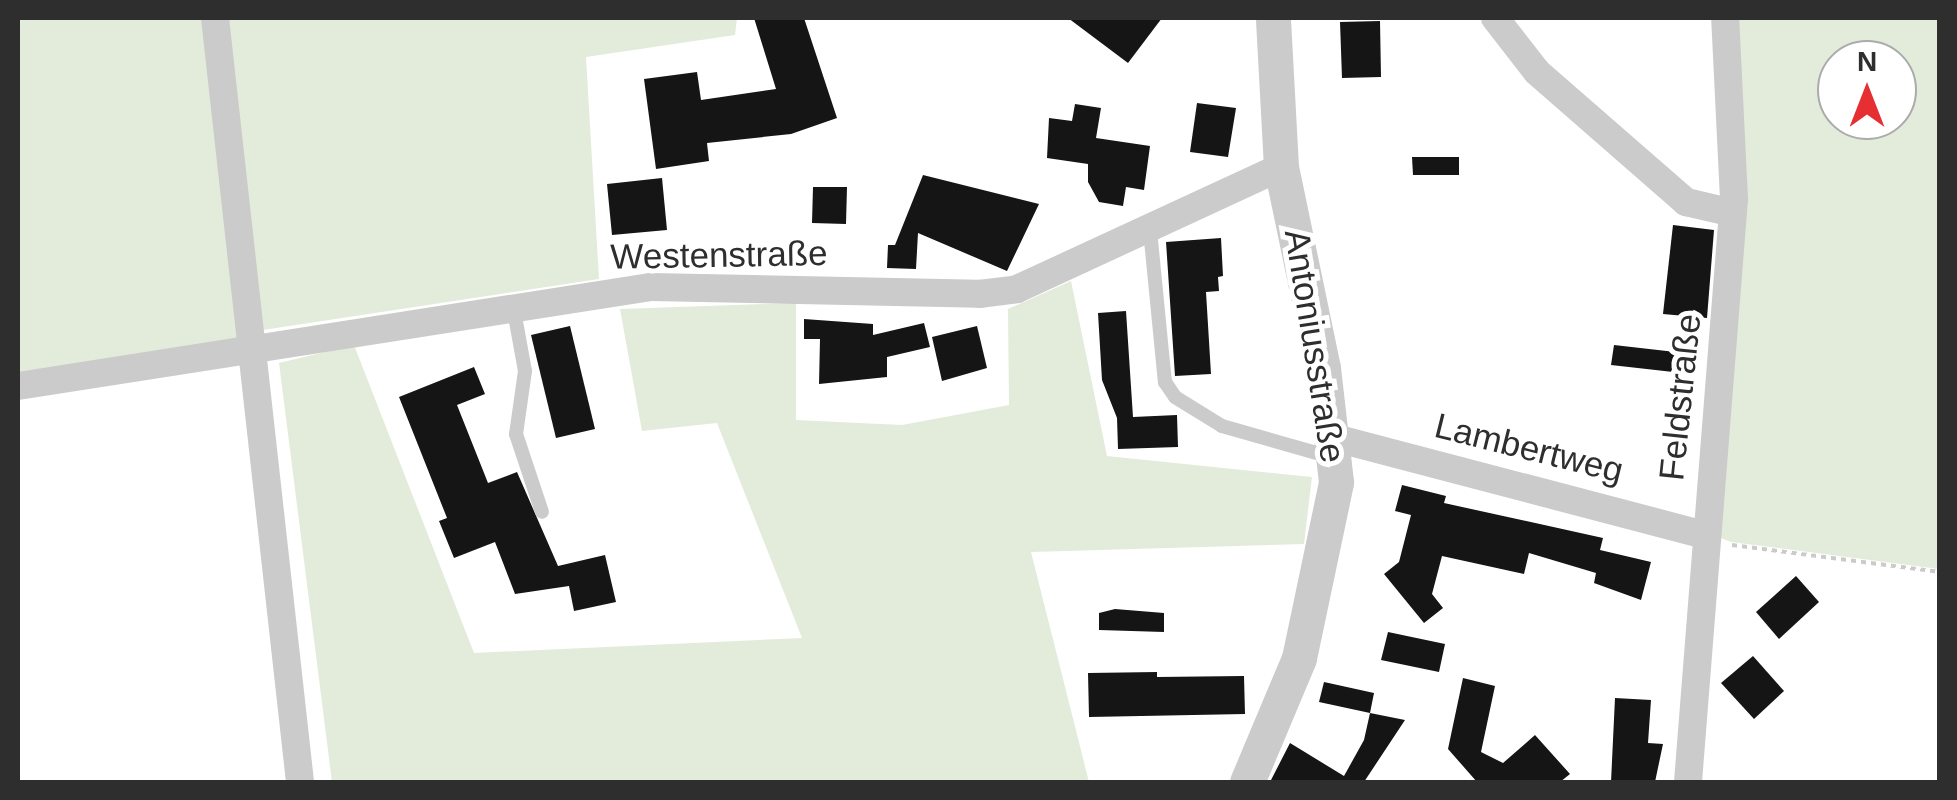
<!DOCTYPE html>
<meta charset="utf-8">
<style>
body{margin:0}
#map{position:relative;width:1957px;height:800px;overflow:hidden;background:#fff;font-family:Arial,sans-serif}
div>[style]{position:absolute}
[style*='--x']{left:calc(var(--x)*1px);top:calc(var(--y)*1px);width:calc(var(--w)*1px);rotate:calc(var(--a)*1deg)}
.green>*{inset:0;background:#e3ecdb}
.building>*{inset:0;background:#151515}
.path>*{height:4px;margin-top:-2px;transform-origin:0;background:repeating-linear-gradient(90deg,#cbcbcb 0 5px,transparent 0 10px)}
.service>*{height:14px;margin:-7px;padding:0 7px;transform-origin:7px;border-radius:7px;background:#cbcbcb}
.minor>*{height:28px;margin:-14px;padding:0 14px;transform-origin:14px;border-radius:14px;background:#cbcbcb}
.tertiary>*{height:35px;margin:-17.5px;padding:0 17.5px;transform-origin:17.5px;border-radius:17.5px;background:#cbcbcb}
span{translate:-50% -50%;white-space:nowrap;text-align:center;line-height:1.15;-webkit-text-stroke:10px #fff;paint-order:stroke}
.street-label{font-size:35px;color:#2e2e2e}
.frame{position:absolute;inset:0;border:20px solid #2e2e2e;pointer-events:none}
.north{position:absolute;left:1817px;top:40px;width:100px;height:100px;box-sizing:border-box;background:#fff;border:2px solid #ababab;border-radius:50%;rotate:0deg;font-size:28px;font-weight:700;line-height:40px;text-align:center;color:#2e2e2e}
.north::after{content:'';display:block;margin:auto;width:35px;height:45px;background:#e62f32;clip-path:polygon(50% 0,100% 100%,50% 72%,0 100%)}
</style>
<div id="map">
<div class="green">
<i style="clip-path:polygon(18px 18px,210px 18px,247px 343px,18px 382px)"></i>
<i style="clip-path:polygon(224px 18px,737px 18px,735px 35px,586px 57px,599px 279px,263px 330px)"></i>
<i style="clip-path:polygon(evenodd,1731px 18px,1939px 18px,1939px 569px,1731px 542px,1706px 532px,1731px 18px,1837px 60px,1897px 60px,1897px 120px,1837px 120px,1837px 60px)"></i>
<i style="clip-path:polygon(1071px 281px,1107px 456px,1312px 477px,1304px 544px,1031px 552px,1089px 782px,332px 782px,279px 363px,354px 345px,474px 653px,802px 638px,717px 423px,642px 431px,620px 309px,796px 303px,796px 420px,902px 425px,1009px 405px,1008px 309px)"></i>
</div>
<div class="building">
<i style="clip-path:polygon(754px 18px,804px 18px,837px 118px,791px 134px,707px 143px,709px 161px,656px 169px,644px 79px,697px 72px,701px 100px,776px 89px)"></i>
<i style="clip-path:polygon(1068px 18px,1162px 18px,1128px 63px)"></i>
<i style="clip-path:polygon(1380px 21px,1381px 77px,1342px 78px,1340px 22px)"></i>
<i style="clip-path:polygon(1197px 103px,1236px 108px,1228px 157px,1190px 152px)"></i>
<i style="clip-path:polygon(1075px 104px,1101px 108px,1096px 138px,1150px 146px,1144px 190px,1126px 187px,1123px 206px,1099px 202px,1088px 182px,1088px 164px,1047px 158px,1049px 118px,1072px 121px)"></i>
<i style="clip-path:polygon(1412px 157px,1459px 157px,1459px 175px,1413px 175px)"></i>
<i style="clip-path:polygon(923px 175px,1039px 204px,1007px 271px,918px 233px,916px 269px,887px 268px,888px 245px,895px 245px)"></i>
<i style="clip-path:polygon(662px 178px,667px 230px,612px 235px,607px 184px)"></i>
<i style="clip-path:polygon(813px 187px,847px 187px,846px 224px,812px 223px)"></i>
<i style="clip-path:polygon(1673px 225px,1714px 230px,1707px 318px,1663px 314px)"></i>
<i style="clip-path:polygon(1221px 238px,1223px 276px,1218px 277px,1219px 291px,1206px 292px,1211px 374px,1175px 376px,1166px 242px)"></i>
<i style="clip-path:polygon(1126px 311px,1133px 417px,1177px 415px,1178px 447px,1118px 449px,1117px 418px,1102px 380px,1098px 313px)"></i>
<i style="clip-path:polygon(804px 319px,873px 324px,873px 335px,924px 323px,930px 347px,887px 357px,887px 377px,819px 384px,820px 339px,804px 339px)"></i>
<i style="clip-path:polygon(570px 326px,595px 429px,556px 438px,531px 335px)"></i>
<i style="clip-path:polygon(977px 326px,987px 368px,942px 381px,932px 337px)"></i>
<i style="clip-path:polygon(1614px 345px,1693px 354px,1691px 374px,1611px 365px)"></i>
<i style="clip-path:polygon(474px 367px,485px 394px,457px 405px,488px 483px,517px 472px,558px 566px,605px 555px,616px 602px,574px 611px,569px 586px,515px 594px,495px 542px,454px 558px,439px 521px,447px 518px,399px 397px)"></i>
<i style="clip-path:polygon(1402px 485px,1446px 496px,1444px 503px,1603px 538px,1600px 550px,1651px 562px,1641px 600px,1594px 583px,1596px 573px,1529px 553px,1524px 574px,1442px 556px,1432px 594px,1443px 608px,1424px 623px,1384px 574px,1399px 562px,1411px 515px,1395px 511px)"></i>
<i style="clip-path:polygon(1796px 576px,1819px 602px,1779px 639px,1756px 612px)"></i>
<i style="clip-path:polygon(1115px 609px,1164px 613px,1164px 632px,1099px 630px,1099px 613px)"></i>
<i style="clip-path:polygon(1388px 632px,1445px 644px,1439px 672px,1381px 660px)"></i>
<i style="clip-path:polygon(1753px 656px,1784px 691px,1754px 719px,1721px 683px)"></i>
<i style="clip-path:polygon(1157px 672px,1157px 677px,1244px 676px,1245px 714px,1089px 717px,1088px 673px)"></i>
<i style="clip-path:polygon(1463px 678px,1495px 686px,1481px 752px,1503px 763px,1535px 735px,1570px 774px,1560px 782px,1477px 782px,1448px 749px)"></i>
<i style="clip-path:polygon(1324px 682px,1374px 693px,1370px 713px,1319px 702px)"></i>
<i style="clip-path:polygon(1615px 698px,1651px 700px,1648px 743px,1663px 744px,1655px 782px,1611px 782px)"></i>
<i style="clip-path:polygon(1370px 713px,1405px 720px,1364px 782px,1270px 782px,1290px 743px,1344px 776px,1364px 740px)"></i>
</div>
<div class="path">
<i style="--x:1732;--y:545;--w:210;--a:7.4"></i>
</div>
<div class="service">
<i style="--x:1150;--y:230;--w:153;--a:84.4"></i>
<i style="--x:1165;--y:382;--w:18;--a:56"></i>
<i style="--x:1175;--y:397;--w:55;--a:31.7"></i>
<i style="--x:1222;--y:426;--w:113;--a:15.9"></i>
<i style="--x:513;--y:305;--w:67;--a:79.7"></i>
<i style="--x:525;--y:371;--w:64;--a:98.1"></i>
<i style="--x:516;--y:434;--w:82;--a:71.6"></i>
</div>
<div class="minor">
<i style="--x:215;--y:18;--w:769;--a:83.65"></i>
<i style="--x:1495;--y:18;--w:68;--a:52.1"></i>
<i style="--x:1537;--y:72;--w:198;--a:41.1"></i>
<i style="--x:1686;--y:202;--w:48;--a:13.2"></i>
<i style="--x:18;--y:386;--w:641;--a:-8.89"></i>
<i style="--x:651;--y:287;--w:328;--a:1.2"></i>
<i style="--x:979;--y:294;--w:38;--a:-7"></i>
<i style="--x:1017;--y:289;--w:291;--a:-24.8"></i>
<i style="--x:1335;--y:438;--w:382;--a:14.7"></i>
<i style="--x:1688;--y:782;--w:585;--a:-85.49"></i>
<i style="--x:1734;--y:199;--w:181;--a:-92.8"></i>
</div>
<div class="tertiary">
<i style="--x:1247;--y:782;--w:134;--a:-67.2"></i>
<i style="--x:1299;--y:658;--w:180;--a:-78.1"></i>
<i style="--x:1336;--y:482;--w:115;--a:-96.5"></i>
<i style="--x:1323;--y:368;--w:205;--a:-101.8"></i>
<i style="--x:1281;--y:167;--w:149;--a:-93.1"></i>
</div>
<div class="street-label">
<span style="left:719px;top:255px;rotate:-1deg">Westenstraße</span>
<span style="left:1315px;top:346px;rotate:81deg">Antoniusstraße</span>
<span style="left:1680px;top:397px;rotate:-84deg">Feldstraße</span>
<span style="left:1529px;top:448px;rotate:14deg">Lambertweg</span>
</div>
<div class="frame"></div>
<div class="north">N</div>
</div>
